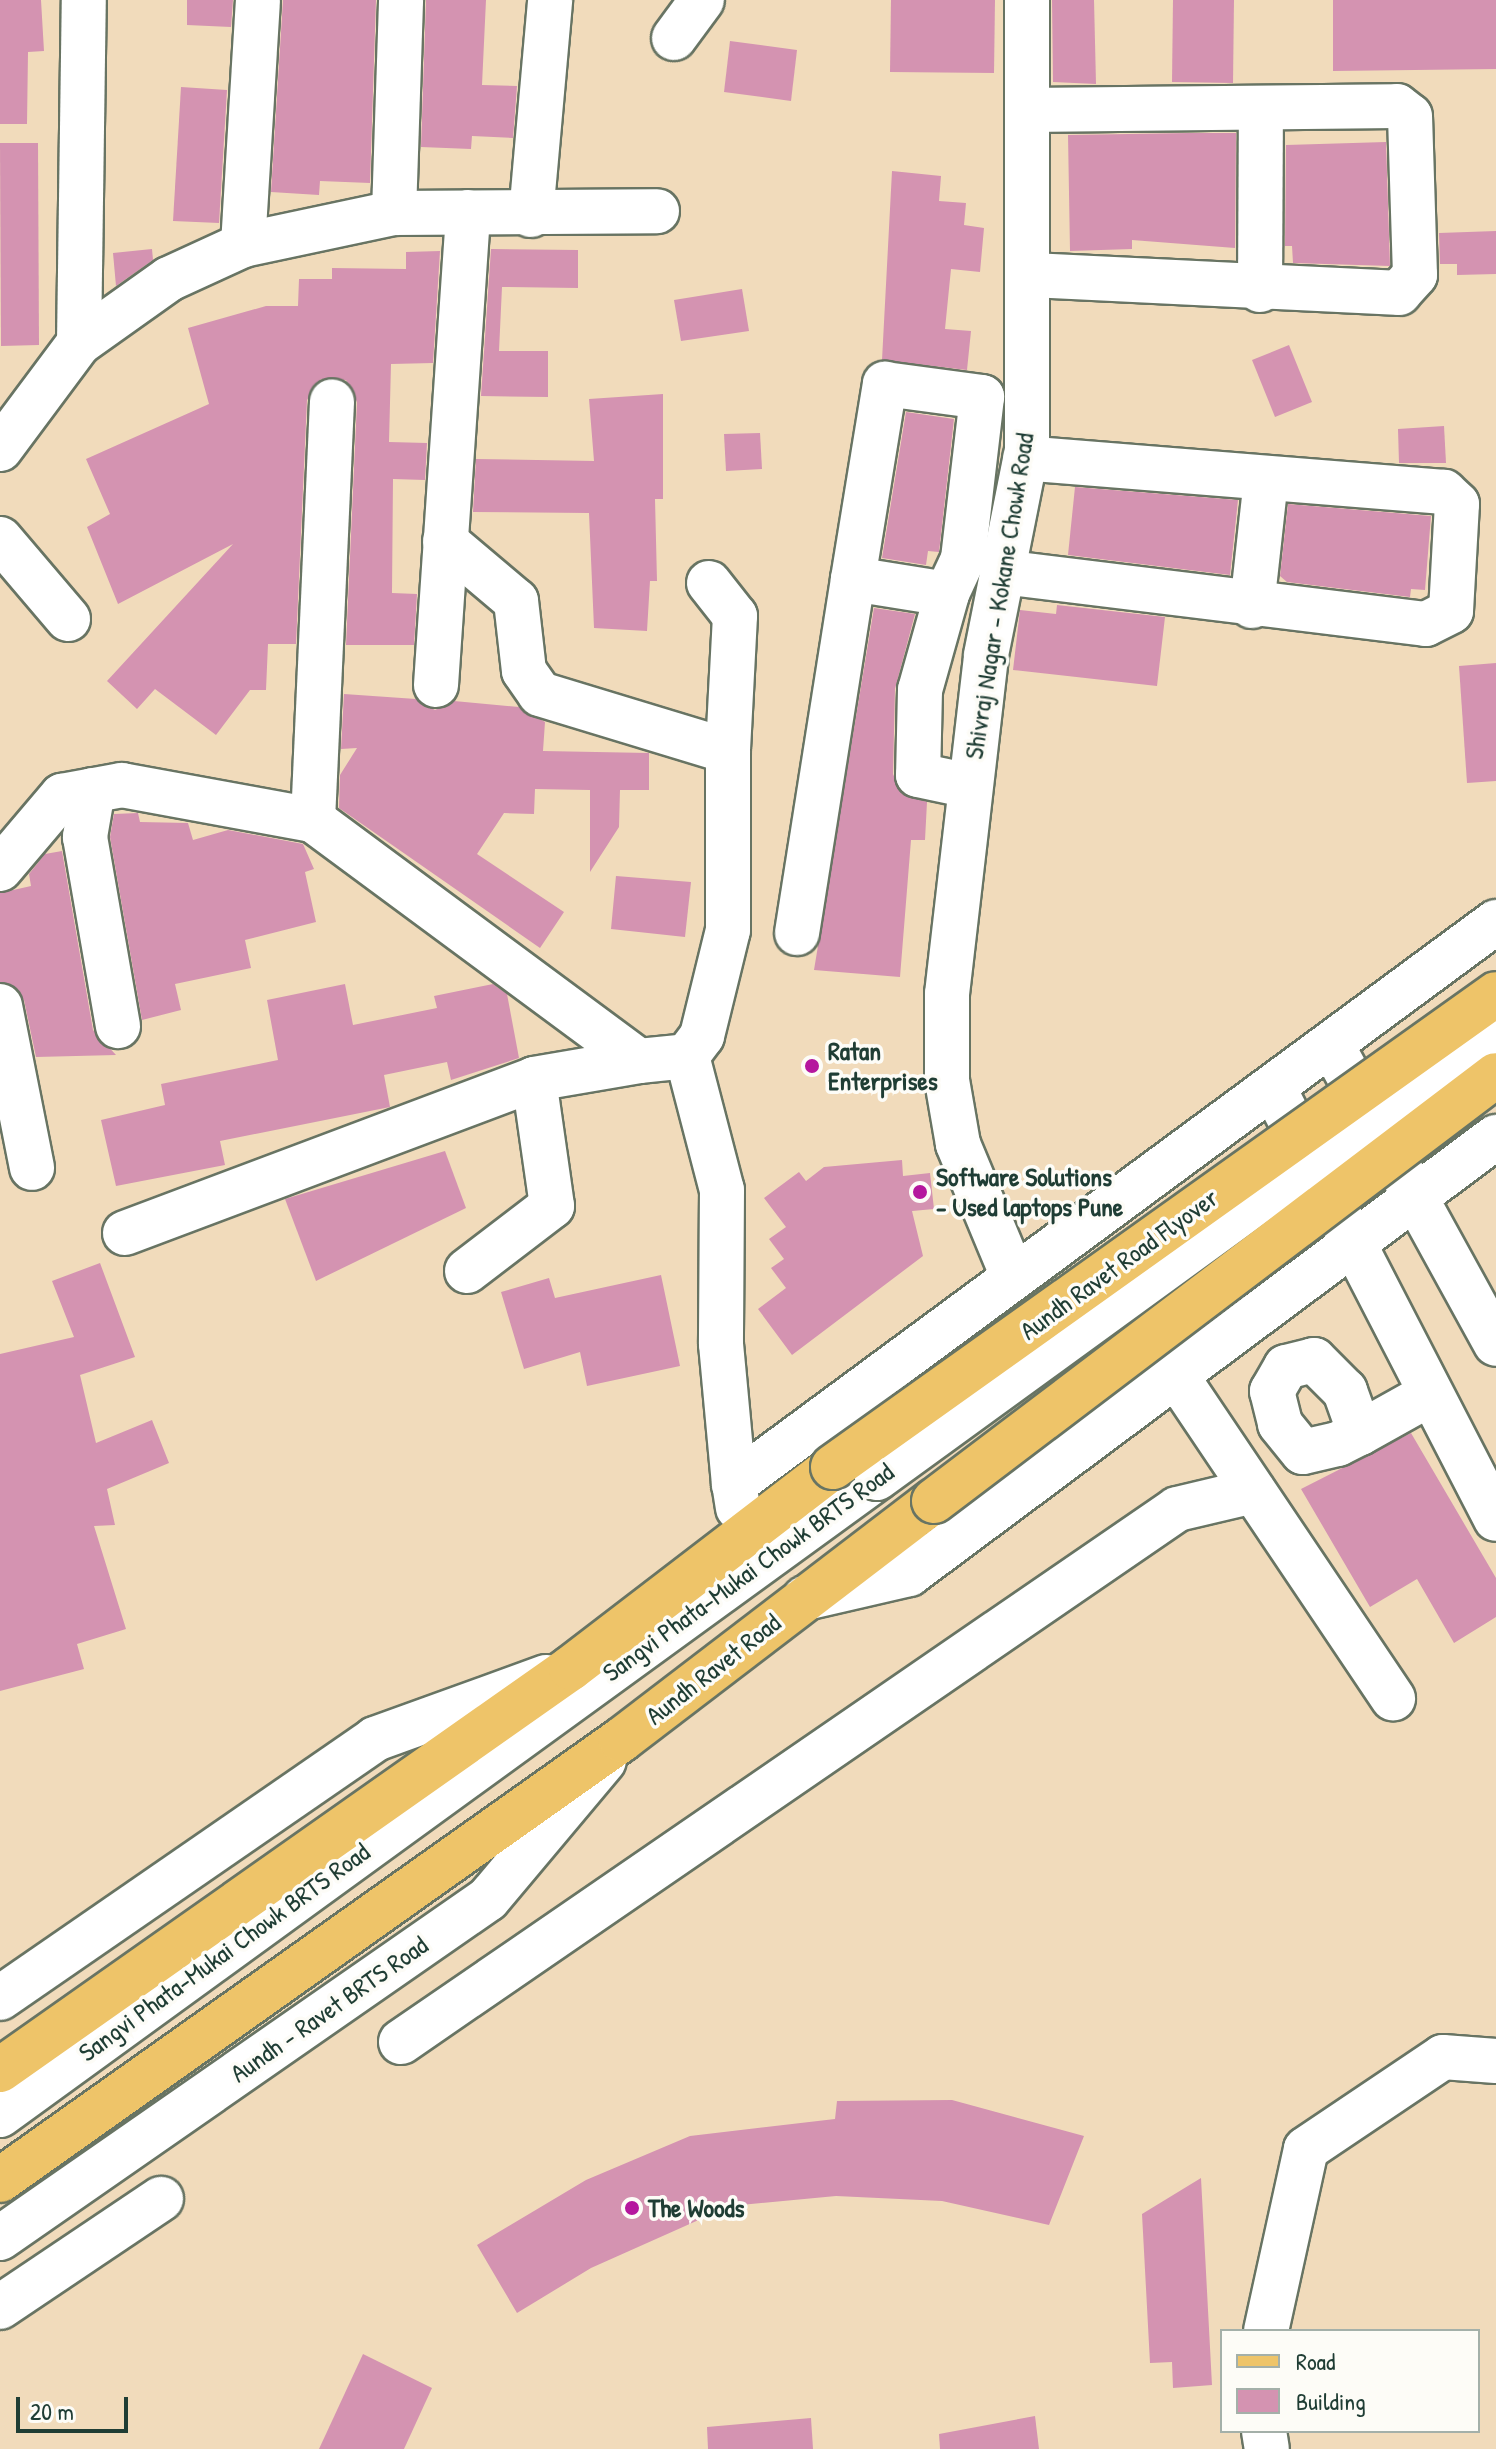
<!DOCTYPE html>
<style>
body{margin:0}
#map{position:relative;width:1496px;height:2449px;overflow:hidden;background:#f1dbbb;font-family:"Patrick Hand",sans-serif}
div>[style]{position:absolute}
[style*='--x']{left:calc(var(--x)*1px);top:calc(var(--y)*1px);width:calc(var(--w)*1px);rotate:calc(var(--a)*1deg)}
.building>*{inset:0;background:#d493b1}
.roads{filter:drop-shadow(2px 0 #687463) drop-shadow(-2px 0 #687463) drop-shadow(0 2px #687463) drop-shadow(0 -2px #687463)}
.minor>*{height:44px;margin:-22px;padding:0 22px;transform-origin:22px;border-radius:22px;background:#fff}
.major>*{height:44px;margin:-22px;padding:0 22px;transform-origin:22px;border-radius:22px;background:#eec469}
.bridges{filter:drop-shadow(2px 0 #687463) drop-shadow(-2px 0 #687463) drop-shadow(0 2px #687463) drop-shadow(0 -2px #687463)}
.minor-bridge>*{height:44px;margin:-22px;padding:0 22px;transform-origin:22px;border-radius:22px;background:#fff}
.major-bridge>*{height:44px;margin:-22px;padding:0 22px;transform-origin:22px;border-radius:22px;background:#eec469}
.dots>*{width:22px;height:22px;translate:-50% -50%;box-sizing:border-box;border:4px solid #fdfcf7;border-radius:50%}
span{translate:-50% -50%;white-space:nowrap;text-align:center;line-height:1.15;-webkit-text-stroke:7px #fdfcf7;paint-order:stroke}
.street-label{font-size:26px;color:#1f3d34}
.poi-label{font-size:26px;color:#1f3d34;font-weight:700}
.left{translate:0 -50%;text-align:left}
.legend{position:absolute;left:1220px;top:2329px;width:260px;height:104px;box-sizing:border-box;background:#fdfcf7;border:2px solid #a4b0a9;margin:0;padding:10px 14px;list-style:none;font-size:24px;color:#1f3d34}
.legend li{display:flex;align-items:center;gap:16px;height:40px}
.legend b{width:40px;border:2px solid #a4b0a9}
.scale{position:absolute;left:16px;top:2397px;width:112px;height:36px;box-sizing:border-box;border:4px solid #1f3d34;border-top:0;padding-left:10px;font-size:24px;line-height:28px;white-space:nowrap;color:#1f3d34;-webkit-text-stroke:6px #fdfcf7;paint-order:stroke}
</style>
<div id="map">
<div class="building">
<i style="clip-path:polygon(0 0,41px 0,44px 51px,28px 52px,27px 124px,0 124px)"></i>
<i style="clip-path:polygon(187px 0,233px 0,231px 27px,187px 25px)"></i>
<i style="clip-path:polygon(283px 0,376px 0,370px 183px,320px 181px,319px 195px,271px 192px)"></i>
<i style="clip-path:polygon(426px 0,486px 0,482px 85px,517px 86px,513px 138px,472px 136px,471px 149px,421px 147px)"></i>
<i style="clip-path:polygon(891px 0,995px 0,994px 73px,890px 72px)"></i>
<i style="clip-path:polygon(1052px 0,1094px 0,1096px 84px,1053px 82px)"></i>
<i style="clip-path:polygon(1173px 0,1234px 0,1233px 83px,1172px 82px)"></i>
<i style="clip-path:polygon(1333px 0,1496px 0,1496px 69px,1333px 71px)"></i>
<i style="clip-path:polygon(730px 41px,797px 50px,791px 101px,724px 92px)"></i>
<i style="clip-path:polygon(181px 87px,227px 90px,219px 223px,173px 221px)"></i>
<i style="clip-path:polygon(1189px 133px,1236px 133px,1235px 248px,1132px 240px,1132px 249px,1070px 251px,1068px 135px)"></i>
<i style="clip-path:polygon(1386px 142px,1390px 266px,1293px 263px,1292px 246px,1285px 246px,1286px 145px)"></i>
<i style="clip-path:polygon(0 143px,38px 143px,39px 345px,1px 346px)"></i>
<i style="clip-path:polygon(892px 171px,941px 176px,939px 201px,966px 203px,964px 225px,984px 228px,980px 272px,951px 269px,945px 329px,971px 331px,967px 370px,882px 360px)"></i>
<i style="clip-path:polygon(1496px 231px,1496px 274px,1457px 275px,1457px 264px,1440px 264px,1439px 233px)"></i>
<i style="clip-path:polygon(152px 249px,153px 260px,116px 286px,113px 253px)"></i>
<i style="clip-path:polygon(491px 249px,578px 250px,578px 288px,502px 287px,499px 351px,548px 351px,548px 397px,481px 396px)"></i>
<i style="clip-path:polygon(440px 251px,433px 363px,391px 364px,389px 442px,427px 443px,425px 480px,393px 479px,392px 593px,417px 594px,414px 645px,346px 645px,357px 402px,346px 380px,321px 379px,307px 400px,296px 644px,268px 644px,266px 690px,250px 690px,216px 735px,155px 689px,137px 709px,107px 681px,233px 544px,118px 604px,87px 527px,110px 514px,86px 459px,209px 404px,188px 328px,266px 306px,298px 306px,299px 279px,332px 279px,332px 268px,406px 269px,406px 252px)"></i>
<i style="clip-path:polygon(742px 289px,749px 331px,681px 341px,674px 300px)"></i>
<i style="clip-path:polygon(1289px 345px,1312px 402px,1275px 417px,1252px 360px)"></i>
<i style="clip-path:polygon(663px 394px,663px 499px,655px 499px,657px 581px,650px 581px,647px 631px,594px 628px,589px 513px,473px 512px,476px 459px,594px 461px,589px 399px)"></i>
<i style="clip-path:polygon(906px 412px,954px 419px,939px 552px,928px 551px,926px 565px,882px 558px)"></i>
<i style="clip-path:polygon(1444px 426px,1446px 463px,1399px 463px,1398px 429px)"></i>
<i style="clip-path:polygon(760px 433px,762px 469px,726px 471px,724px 434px)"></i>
<i style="clip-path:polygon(1075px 487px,1238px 500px,1230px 575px,1068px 555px)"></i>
<i style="clip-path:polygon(1288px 504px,1431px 516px,1425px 590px,1411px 589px,1410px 597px,1287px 582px,1280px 576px)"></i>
<i style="clip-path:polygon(1057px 605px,1165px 617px,1157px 686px,1013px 670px,1020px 610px,1056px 614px)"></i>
<i style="clip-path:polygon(874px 608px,915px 614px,895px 689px,893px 774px,902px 794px,927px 802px,925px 840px,911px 840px,900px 977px,814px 970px)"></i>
<i style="clip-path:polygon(1496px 663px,1496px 781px,1467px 783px,1459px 666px)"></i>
<i style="clip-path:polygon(344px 694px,416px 699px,435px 710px,454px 701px,519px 707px,545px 722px,543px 751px,649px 753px,649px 790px,620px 790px,619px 827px,590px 872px,590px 790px,535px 789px,534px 814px,504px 813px,477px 854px,564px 912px,540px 948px,339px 808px,340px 775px,357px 748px,341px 749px)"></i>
<i style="clip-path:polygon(138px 813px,140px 822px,188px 823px,193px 840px,228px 830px,303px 844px,314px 869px,305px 872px,316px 922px,245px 940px,251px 968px,175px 984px,181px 1010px,142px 1020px,110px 837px,114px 814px)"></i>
<i style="clip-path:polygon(62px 851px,93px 1030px,116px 1055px,36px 1057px,24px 1000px,0 982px,0 893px,31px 886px,29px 874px,45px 854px)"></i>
<i style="clip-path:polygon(616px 876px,691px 882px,685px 937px,611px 929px)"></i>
<i style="clip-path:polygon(345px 984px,353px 1025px,437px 1008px,434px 996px,493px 984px,507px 994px,519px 1058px,451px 1080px,447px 1062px,384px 1075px,390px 1107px,220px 1141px,225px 1165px,116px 1186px,101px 1120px,165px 1105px,161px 1084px,278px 1060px,267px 1000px)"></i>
<i style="clip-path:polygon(445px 1151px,466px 1208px,316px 1281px,285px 1199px)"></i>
<i style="clip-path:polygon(902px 1160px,903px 1176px,930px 1173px,934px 1209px,912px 1211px,923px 1256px,792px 1355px,758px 1309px,786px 1288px,771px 1268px,784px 1259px,769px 1239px,786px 1227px,764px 1198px,799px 1172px,806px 1181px,824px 1167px)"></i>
<i style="clip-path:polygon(100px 1263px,135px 1357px,80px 1375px,96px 1443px,152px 1420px,169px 1463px,107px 1489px,115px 1525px,94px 1526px,126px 1629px,77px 1644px,84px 1669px,0 1691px,0 1354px,74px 1337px,52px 1281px)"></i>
<i style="clip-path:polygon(661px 1275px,680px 1366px,587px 1386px,580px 1352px,524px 1369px,501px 1292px,549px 1278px,555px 1298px)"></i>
<i style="clip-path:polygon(1411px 1433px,1496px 1578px,1496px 1617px,1454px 1643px,1417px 1579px,1370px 1607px,1301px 1489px)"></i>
<i style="clip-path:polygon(952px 2100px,1084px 2136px,1049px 2225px,942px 2201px,836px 2196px,730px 2206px,591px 2268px,517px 2313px,477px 2245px,586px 2180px,690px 2136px,835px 2119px,837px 2101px)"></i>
<i style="clip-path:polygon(1201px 2178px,1212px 2385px,1173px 2388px,1172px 2362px,1150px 2363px,1142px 2214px)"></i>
<i style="clip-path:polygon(363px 2354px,432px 2388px,404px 2449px,319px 2449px)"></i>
<i style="clip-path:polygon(1035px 2416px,1039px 2449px,940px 2449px,939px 2434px)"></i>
<i style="clip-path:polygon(811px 2418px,813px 2449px,708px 2449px,707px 2427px)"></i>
</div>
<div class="roads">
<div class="minor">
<i style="--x:674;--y:38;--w:47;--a:-53.6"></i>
<i style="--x:1027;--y:110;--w:370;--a:-0.6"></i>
<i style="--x:1397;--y:106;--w:16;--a:38"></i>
<i style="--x:1410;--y:116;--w:159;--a:88.2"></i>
<i style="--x:1415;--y:275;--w:24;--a:132"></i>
<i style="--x:1399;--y:293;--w:372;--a:-177.2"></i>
<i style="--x:394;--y:213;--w:213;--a:-88.1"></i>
<i style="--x:531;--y:215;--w:216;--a:-84.9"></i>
<i style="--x:243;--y:245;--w:245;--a:-86.5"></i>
<i style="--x:1260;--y:290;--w:182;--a:-89.7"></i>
<i style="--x:79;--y:343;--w:343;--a:-89.2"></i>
<i style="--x:0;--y:449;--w:132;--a:-53.3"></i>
<i style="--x:79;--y:343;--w:110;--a:-35.4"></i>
<i style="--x:169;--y:279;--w:81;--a:-24.7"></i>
<i style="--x:243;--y:245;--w:154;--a:-12"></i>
<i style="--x:394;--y:213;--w:263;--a:-0.4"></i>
<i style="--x:0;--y:539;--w:105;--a:49.6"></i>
<i style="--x:445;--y:541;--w:93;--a:40.2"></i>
<i style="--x:516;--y:601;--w:70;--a:83.5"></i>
<i style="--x:524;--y:671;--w:28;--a:55"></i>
<i style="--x:540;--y:694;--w:196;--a:16.9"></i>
<i style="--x:728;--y:751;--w:179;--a:90"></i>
<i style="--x:728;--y:930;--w:109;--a:103.8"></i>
<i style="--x:702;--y:1036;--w:25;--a:127"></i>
<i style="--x:1002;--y:572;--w:427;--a:7"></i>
<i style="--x:1426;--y:624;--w:28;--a:-27"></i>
<i style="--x:1451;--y:611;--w:107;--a:-86.8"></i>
<i style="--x:1457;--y:504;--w:18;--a:-137"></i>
<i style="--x:1444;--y:492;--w:420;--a:-175.4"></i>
<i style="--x:853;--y:579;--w:198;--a:-80.7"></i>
<i style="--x:885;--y:384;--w:98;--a:7.6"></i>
<i style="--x:982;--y:397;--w:163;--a:96.7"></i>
<i style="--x:963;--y:559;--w:38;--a:115"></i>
<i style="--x:709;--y:583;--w:42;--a:51.8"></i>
<i style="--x:735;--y:616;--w:135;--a:93"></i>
<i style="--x:1252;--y:606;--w:128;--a:-83.7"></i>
<i style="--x:436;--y:685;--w:474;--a:-86.1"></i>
<i style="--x:93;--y:790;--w:48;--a:99.7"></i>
<i style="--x:85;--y:837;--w:192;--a:80.1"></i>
<i style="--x:313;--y:820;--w:419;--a:-87.4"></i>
<i style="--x:0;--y:869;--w:96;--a:-49.7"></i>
<i style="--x:62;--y:796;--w:61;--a:-10.4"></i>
<i style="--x:122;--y:785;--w:194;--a:10.4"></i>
<i style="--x:313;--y:820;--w:405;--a:36.5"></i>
<i style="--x:639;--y:1061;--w:48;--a:-5.9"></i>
<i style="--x:687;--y:1056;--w:138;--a:75.4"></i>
<i style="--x:722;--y:1190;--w:154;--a:90.4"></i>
<i style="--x:721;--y:1344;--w:141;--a:84.7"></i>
<i style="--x:797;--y:933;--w:358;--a:-81"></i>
<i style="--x:853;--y:579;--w:95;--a:9.1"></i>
<i style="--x:947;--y:594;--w:100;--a:105.7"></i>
<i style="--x:920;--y:690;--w:85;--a:91.3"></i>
<i style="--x:918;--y:775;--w:53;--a:11.9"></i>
<i style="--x:0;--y:1006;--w:165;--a:78.8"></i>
<i style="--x:1331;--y:1044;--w:342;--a:61.2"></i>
<i style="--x:1273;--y:1087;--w:486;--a:62.7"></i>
<i style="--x:125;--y:1233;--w:437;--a:-20.6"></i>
<i style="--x:534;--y:1079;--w:107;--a:-9.7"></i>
<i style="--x:467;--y:1271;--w:107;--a:-37.4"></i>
<i style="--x:552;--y:1206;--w:128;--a:-98.1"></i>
<i style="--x:1012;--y:1274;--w:141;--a:-112.6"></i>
<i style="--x:958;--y:1144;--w:65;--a:-99.8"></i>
<i style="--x:947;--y:1080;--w:86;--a:-90"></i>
<i style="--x:947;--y:994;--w:341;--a:-83.4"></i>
<i style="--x:986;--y:655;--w:210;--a:-78.7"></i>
<i style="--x:1027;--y:449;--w:449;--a:-90"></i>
<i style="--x:1175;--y:1374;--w:391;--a:56.1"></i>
<i style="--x:1360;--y:1433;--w:45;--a:-109.7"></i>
<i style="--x:1345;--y:1391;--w:44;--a:-135"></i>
<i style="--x:1314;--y:1360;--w:29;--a:166"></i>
<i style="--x:1286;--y:1367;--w:28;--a:120"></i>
<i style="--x:1272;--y:1391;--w:34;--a:76"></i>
<i style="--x:1280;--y:1424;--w:36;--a:51"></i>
<i style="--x:1303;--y:1452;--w:36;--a:-13"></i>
<i style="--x:1338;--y:1444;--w:25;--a:-27"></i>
<i style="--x:1360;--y:1433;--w:80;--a:-29.1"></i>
<i style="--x:738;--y:1508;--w:24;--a:-99"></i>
<i style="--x:734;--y:1484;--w:947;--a:-36.41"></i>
<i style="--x:805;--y:1598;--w:107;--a:-13"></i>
<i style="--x:909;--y:1574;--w:732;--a:-36.67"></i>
<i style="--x:0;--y:1998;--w:456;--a:-34.6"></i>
<i style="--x:375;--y:1739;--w:182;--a:-19.9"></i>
<i style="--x:401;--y:2042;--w:941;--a:-34.48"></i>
<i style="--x:1177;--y:1509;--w:78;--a:-13.3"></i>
<i style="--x:0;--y:2115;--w:1084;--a:-35.99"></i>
<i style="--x:0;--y:2238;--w:594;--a:-34.79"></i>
<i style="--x:488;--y:1899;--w:180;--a:-50"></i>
<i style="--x:0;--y:2307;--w:194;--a:-33.9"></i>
<i style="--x:1266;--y:2331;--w:186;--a:-77.6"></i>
<i style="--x:1306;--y:2149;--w:165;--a:-33.9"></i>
<i style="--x:1443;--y:2057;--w:53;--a:4.3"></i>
<i style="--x:1264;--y:2431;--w:18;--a:81"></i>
</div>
<div class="major">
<i style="--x:0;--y:2070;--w:698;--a:-35.15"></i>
<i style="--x:571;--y:1668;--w:330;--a:-37.5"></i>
<i style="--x:0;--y:2180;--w:761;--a:-35.32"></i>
<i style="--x:621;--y:1740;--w:394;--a:-37.4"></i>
</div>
</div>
<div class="bridges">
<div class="minor-bridge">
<i style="--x:877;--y:1478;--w:765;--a:-36.02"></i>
</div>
<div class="major-bridge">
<i style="--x:833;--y:1467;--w:814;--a:-35.5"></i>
<i style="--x:934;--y:1501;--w:705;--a:-37.16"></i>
</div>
</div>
<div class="dots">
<i style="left:812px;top:1066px;background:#b5179e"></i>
<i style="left:920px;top:1192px;background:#b5179e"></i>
<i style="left:632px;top:2208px;background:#b5179e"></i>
</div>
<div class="street-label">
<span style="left:999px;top:596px;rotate:-81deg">Shivraj Nagar - Kokane Chowk Road</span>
<span style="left:1119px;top:1264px;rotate:-36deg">Aundh Ravet Road Flyover</span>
<span style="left:748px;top:1572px;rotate:-36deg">Sangvi Phata-Mukai Chowk BRTS Road</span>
<span style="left:713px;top:1669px;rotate:-38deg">Aundh Ravet Road</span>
<span style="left:224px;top:1952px;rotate:-36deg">Sangvi Phata-Mukai Chowk BRTS Road</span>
<span style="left:329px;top:2009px;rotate:-35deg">Aundh - Ravet BRTS Road</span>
</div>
<div class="poi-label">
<span class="left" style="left:828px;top:1066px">Ratan<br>Enterprises</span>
<span class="left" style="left:936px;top:1192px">Software Solutions<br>- Used laptops Pune</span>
<span class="left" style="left:648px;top:2208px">The Woods</span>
</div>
<ul class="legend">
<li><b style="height:10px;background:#eec469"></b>Road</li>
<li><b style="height:22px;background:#d493b1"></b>Building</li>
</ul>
<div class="scale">20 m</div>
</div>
